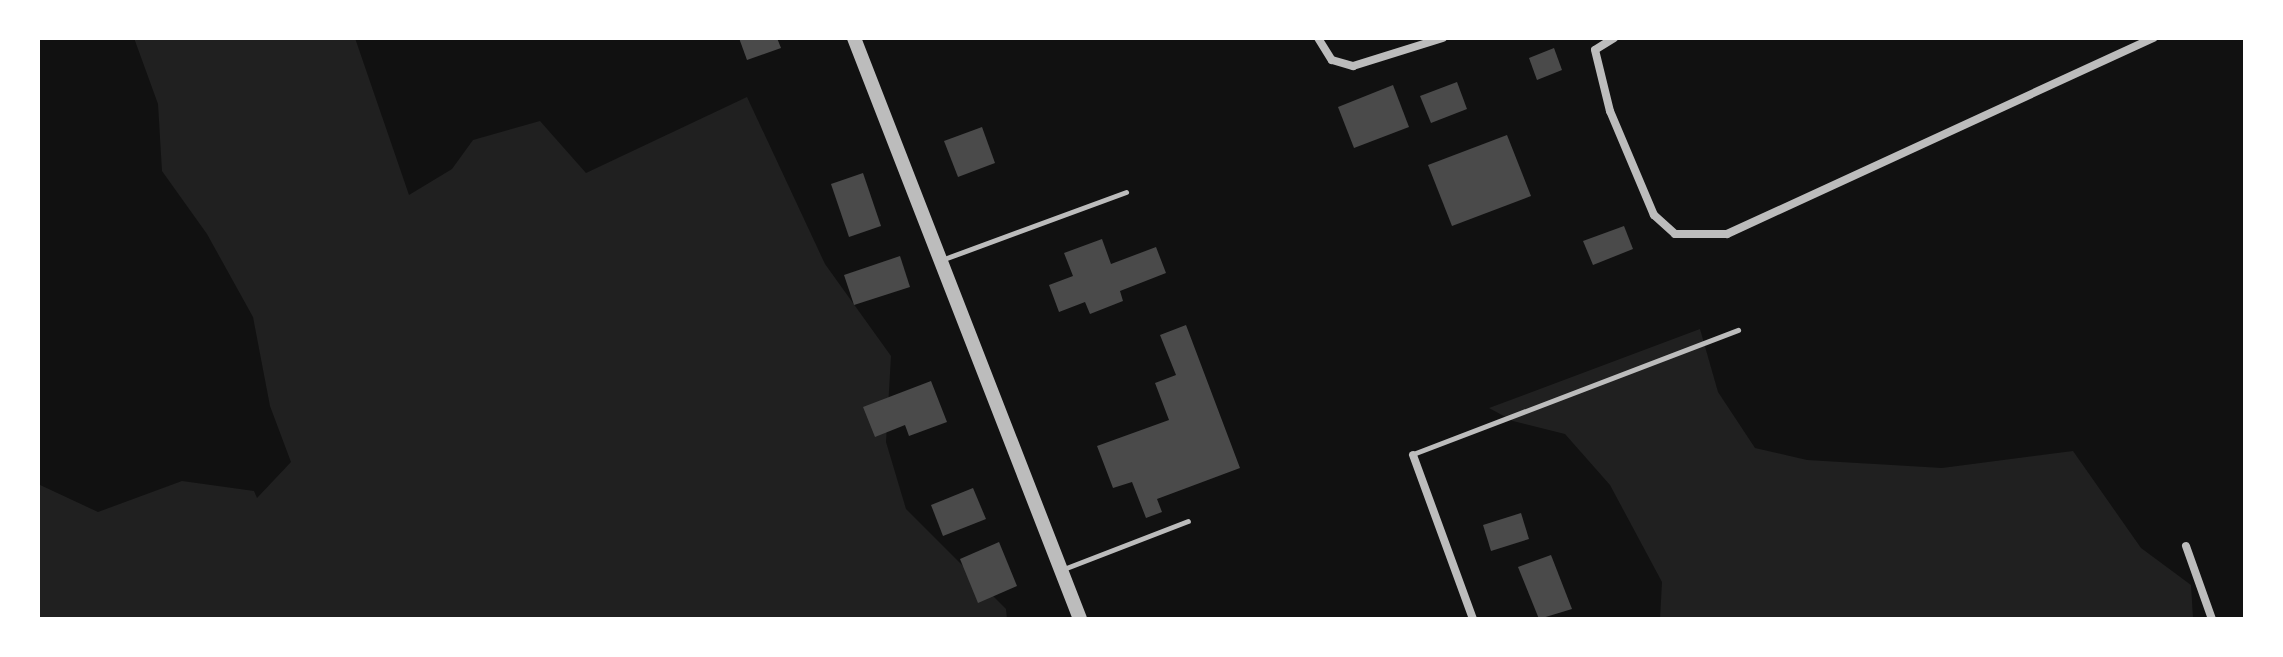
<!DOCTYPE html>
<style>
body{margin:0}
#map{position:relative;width:2283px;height:657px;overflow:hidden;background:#111;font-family:Figtree,sans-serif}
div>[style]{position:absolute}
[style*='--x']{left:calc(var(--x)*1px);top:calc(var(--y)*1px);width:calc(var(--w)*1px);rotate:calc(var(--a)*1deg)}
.green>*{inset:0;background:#202020}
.building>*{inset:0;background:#4a4a4a}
.service>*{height:5px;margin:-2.5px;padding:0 2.5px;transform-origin:2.5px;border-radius:2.5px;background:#bcbcbc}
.minor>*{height:8px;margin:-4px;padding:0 4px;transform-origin:4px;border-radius:4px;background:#bcbcbc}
.tertiary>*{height:14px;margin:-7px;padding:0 7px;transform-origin:7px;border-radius:7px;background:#bcbcbc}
span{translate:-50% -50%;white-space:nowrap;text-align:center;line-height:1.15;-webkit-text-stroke:6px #fff;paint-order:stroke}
.frame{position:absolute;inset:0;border:40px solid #fff;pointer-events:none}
</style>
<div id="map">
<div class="green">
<i style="clip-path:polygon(134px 38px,355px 38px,409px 195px,452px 169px,473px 140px,540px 121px,586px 173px,747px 97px,825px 264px,891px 356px,886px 442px,906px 509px,1006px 609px,1007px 619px,38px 619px,38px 484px,98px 512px,182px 481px,254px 491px,257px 498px,291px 462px,270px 406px,253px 317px,207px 234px,162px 171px,158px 104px)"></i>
<i style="clip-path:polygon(1700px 329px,1718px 392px,1755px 448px,1807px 460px,1942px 468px,2073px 451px,2141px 548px,2191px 585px,2193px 618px,1660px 619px,1662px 582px,1610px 485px,1565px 434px,1513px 421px,1489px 408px)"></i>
</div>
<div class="building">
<i style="clip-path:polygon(739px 38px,777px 38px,781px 48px,747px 60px)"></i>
<i style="clip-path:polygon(1554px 48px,1562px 70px,1537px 80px,1529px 58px)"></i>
<i style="clip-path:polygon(1457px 82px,1467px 109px,1431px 123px,1420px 96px)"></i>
<i style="clip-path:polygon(1393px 85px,1409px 127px,1354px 148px,1338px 107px)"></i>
<i style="clip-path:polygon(982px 127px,995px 163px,958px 177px,944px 141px)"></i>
<i style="clip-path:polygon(1507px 135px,1531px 196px,1452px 226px,1428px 165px)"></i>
<i style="clip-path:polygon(863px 173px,881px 226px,849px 237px,831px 184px)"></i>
<i style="clip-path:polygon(1624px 226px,1633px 249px,1593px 265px,1583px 241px)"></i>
<i style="clip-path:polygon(1102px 239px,1111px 264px,1156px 247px,1166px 273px,1120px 291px,1123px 301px,1090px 314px,1085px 302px,1059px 312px,1049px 285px,1073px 276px,1064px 253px)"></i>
<i style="clip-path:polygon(900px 256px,910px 287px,854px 305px,844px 275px)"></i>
<i style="clip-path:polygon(1186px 325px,1240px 468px,1157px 499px,1162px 512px,1146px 518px,1132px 482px,1113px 488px,1097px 446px,1169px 420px,1155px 383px,1176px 375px,1160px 335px)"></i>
<i style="clip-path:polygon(931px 381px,947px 422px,909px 436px,905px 425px,875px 437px,863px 407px)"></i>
<i style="clip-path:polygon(973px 488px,986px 519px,943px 536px,931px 505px)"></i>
<i style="clip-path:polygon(1521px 513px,1529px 539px,1491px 551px,1483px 525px)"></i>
<i style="clip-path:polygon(999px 542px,1017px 586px,978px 603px,960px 559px)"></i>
<i style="clip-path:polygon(1551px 555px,1572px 609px,1539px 619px,1518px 567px)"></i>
</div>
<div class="service">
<i style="--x:944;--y:259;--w:194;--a:-20.2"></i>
<i style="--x:1413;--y:454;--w:348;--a:-20.9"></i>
<i style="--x:1061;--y:570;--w:136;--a:-21.1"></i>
</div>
<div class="minor">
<i style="--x:1318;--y:38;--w:26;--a:58"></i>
<i style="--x:1332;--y:60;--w:22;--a:16"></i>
<i style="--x:1353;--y:66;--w:94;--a:-17.3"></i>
<i style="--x:1614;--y:38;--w:22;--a:148"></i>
<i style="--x:1595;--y:50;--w:63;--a:76.2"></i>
<i style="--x:1610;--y:111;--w:113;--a:67.1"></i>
<i style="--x:1654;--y:215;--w:28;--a:42"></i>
<i style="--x:1675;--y:234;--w:52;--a:0"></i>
<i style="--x:1727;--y:234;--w:470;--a:-24.7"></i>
<i style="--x:1413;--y:455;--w:175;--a:69.9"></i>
<i style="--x:2186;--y:546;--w:77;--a:70.4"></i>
</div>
<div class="tertiary">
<i style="--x:854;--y:38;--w:623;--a:68.74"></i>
</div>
<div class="frame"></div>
</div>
